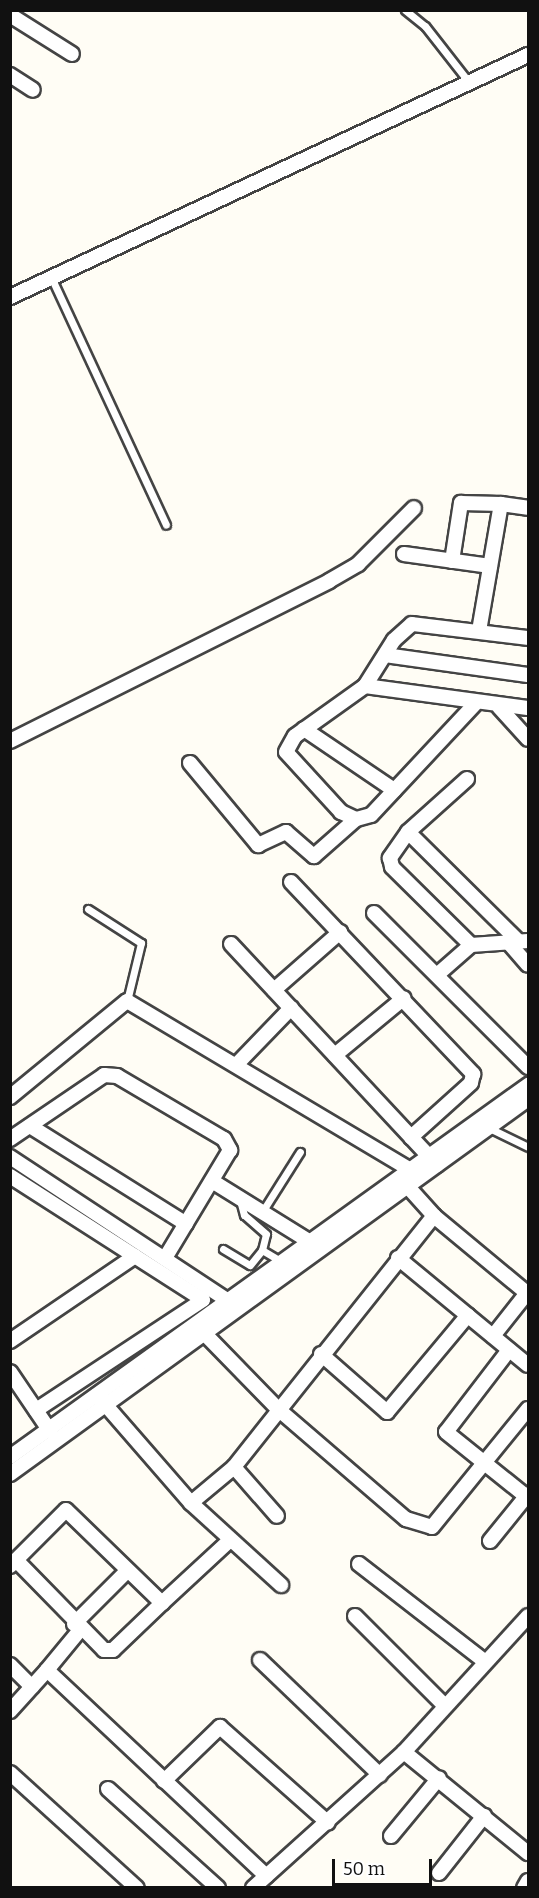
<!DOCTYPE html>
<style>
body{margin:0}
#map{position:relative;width:539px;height:1898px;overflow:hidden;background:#fffdf5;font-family:Bitter,serif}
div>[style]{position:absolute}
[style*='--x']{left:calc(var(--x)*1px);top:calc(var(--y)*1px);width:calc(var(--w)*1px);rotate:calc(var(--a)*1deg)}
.roads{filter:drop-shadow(2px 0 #444) drop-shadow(-2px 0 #444) drop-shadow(0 2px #444) drop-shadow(0 -2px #444)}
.lane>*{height:7px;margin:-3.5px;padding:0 3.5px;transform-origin:3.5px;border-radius:3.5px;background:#fff}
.street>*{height:14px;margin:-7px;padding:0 7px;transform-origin:7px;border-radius:7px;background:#fff}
span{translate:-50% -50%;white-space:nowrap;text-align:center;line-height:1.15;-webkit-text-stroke:6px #fff;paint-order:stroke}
.frame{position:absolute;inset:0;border:12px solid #111;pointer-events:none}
.scale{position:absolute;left:332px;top:1859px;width:100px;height:27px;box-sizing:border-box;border:3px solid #111;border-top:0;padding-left:8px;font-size:18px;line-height:21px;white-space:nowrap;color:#111;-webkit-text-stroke:4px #fff;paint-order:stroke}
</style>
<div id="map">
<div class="roads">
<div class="lane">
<i style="--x:405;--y:10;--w:26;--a:39"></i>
<i style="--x:425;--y:26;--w:70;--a:52"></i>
<i style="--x:51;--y:277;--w:273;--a:65.1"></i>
<i style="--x:88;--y:909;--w:63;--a:32.7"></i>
<i style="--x:141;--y:943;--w:60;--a:103.6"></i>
<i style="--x:491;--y:1129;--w:41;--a:25.9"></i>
<i style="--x:262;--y:1212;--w:71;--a:-57.7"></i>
<i style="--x:223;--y:1249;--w:31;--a:31"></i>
<i style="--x:250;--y:1265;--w:19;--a:-51"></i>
<i style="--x:262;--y:1250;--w:16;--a:-76"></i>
<i style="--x:266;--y:1234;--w:29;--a:-139"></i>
<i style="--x:244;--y:1215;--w:16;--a:-105"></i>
<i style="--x:262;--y:1250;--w:23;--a:31"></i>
</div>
<div class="street">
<i style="--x:10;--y:15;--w:73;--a:32.2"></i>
<i style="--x:10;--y:75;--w:27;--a:33"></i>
<i style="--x:10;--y:297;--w:572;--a:-25.04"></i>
<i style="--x:404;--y:554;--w:87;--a:7.9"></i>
<i style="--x:452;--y:561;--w:59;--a:-81.2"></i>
<i style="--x:461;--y:503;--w:40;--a:1.4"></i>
<i style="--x:479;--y:631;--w:129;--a:-80.2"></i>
<i style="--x:501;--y:504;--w:27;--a:8"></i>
<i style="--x:385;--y:655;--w:144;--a:8"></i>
<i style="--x:365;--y:686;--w:164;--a:7.7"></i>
<i style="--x:475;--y:704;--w:152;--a:133.1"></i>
<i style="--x:371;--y:815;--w:16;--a:165"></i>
<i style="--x:356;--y:819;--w:17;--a:-155"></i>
<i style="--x:341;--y:812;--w:81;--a:-132.5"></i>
<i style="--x:286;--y:752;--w:18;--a:-61"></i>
<i style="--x:295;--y:736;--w:86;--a:-35.5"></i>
<i style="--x:365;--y:686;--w:54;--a:-57.8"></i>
<i style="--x:394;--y:640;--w:24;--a:-42"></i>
<i style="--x:412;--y:624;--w:117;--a:6.9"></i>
<i style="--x:499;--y:707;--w:43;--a:47.8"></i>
<i style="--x:304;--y:729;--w:109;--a:34.1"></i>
<i style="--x:10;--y:741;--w:357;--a:-26.6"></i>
<i style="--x:329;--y:581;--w:34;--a:-30"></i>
<i style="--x:358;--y:564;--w:79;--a:-45"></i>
<i style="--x:190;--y:763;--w:107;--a:50.3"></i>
<i style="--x:258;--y:845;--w:31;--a:-25"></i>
<i style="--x:286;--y:832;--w:37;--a:41"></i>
<i style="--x:314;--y:856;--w:56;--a:-41.4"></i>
<i style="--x:467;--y:779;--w:79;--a:138.1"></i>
<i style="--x:408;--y:832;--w:32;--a:125"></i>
<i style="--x:390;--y:858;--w:9;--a:77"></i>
<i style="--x:392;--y:867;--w:111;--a:44.6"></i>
<i style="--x:408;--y:832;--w:155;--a:44.7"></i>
<i style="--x:291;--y:882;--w:265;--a:46.5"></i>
<i style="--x:473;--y:1074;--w:9;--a:103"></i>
<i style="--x:471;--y:1083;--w:81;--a:138"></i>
<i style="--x:374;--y:913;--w:218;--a:45"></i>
<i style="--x:508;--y:942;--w:30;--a:49"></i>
<i style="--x:231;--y:944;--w:302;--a:47"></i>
<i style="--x:438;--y:974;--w:44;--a:-41.3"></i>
<i style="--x:471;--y:945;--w:57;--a:-4"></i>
<i style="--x:274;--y:990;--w:88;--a:-41.3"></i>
<i style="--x:335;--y:1055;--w:89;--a:-39.6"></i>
<i style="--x:237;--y:1064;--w:78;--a:-46"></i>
<i style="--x:10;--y:1097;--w:151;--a:-39.4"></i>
<i style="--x:127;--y:1001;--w:340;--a:30.8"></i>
<i style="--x:30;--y:1126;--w:184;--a:32.1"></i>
<i style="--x:10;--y:1139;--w:114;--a:-34.2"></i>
<i style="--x:104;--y:1075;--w:13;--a:4"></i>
<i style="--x:117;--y:1076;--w:124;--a:30.5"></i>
<i style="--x:224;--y:1139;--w:13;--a:61"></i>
<i style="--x:230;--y:1150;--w:126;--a:121"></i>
<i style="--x:10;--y:1157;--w:263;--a:33.4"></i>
<i style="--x:10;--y:1176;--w:229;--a:32.7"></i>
<i style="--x:203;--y:1300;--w:200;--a:146.6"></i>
<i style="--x:212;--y:1181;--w:118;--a:31.8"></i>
<i style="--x:409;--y:1188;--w:38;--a:48"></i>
<i style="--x:398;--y:1258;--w:168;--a:39.5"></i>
<i style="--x:203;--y:1332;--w:107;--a:45.8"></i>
<i style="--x:278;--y:1409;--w:169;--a:40.7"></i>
<i style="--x:406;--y:1519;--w:27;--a:17"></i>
<i style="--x:432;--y:1527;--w:152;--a:-50.9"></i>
<i style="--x:493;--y:1336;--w:55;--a:-51.7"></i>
<i style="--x:10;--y:1341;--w:151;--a:-34.2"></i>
<i style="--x:509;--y:1350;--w:103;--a:127.5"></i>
<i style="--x:446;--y:1432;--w:105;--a:38.8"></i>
<i style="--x:321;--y:1354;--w:88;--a:41.3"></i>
<i style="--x:387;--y:1412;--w:126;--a:-50.1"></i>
<i style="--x:10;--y:1372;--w:71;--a:55.9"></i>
<i style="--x:97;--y:1395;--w:143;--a:49"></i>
<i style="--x:191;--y:1503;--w:56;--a:-39.9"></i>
<i style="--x:234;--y:1467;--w:321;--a:-51.5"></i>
<i style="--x:434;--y:1216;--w:122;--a:39.7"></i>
<i style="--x:10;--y:1457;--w:638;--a:-35.68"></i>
<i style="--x:234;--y:1467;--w:65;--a:48.7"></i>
<i style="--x:10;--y:1474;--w:639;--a:-35.9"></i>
<i style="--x:191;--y:1503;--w:122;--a:42.3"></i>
<i style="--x:490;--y:1541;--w:60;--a:-51"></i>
<i style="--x:16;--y:1560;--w:126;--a:45.6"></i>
<i style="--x:104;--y:1650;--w:9;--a:0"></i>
<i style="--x:113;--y:1650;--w:68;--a:-43.8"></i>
<i style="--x:359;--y:1564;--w:158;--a:37.8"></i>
<i style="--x:10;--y:1566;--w:79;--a:-45"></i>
<i style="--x:66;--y:1510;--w:134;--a:44.1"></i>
<i style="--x:162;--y:1603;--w:93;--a:-42.8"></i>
<i style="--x:355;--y:1616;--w:127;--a:45"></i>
<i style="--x:74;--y:1624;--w:75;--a:-45"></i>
<i style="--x:260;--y:1660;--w:166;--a:43.8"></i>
<i style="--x:10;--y:1665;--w:31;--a:45"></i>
<i style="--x:47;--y:1670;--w:52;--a:-50.5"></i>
<i style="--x:10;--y:1711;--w:55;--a:-47.9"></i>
<i style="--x:47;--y:1670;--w:301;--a:43.2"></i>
<i style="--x:404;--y:1752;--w:160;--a:39.2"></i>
<i style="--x:10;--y:1773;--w:171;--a:42.2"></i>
<i style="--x:164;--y:1781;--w:78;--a:-44"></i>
<i style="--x:220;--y:1727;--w:144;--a:41.6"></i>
<i style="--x:108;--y:1789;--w:148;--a:42"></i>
<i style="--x:391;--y:1836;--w:75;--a:-50.4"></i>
<i style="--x:439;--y:1873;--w:73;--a:-51.7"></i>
<i style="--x:253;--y:1888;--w:203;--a:-42"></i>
<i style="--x:404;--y:1752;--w:184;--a:-47.6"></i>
<i style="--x:524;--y:1888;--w:8;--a:-60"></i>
</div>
</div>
<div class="frame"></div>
<div class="scale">50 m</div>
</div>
